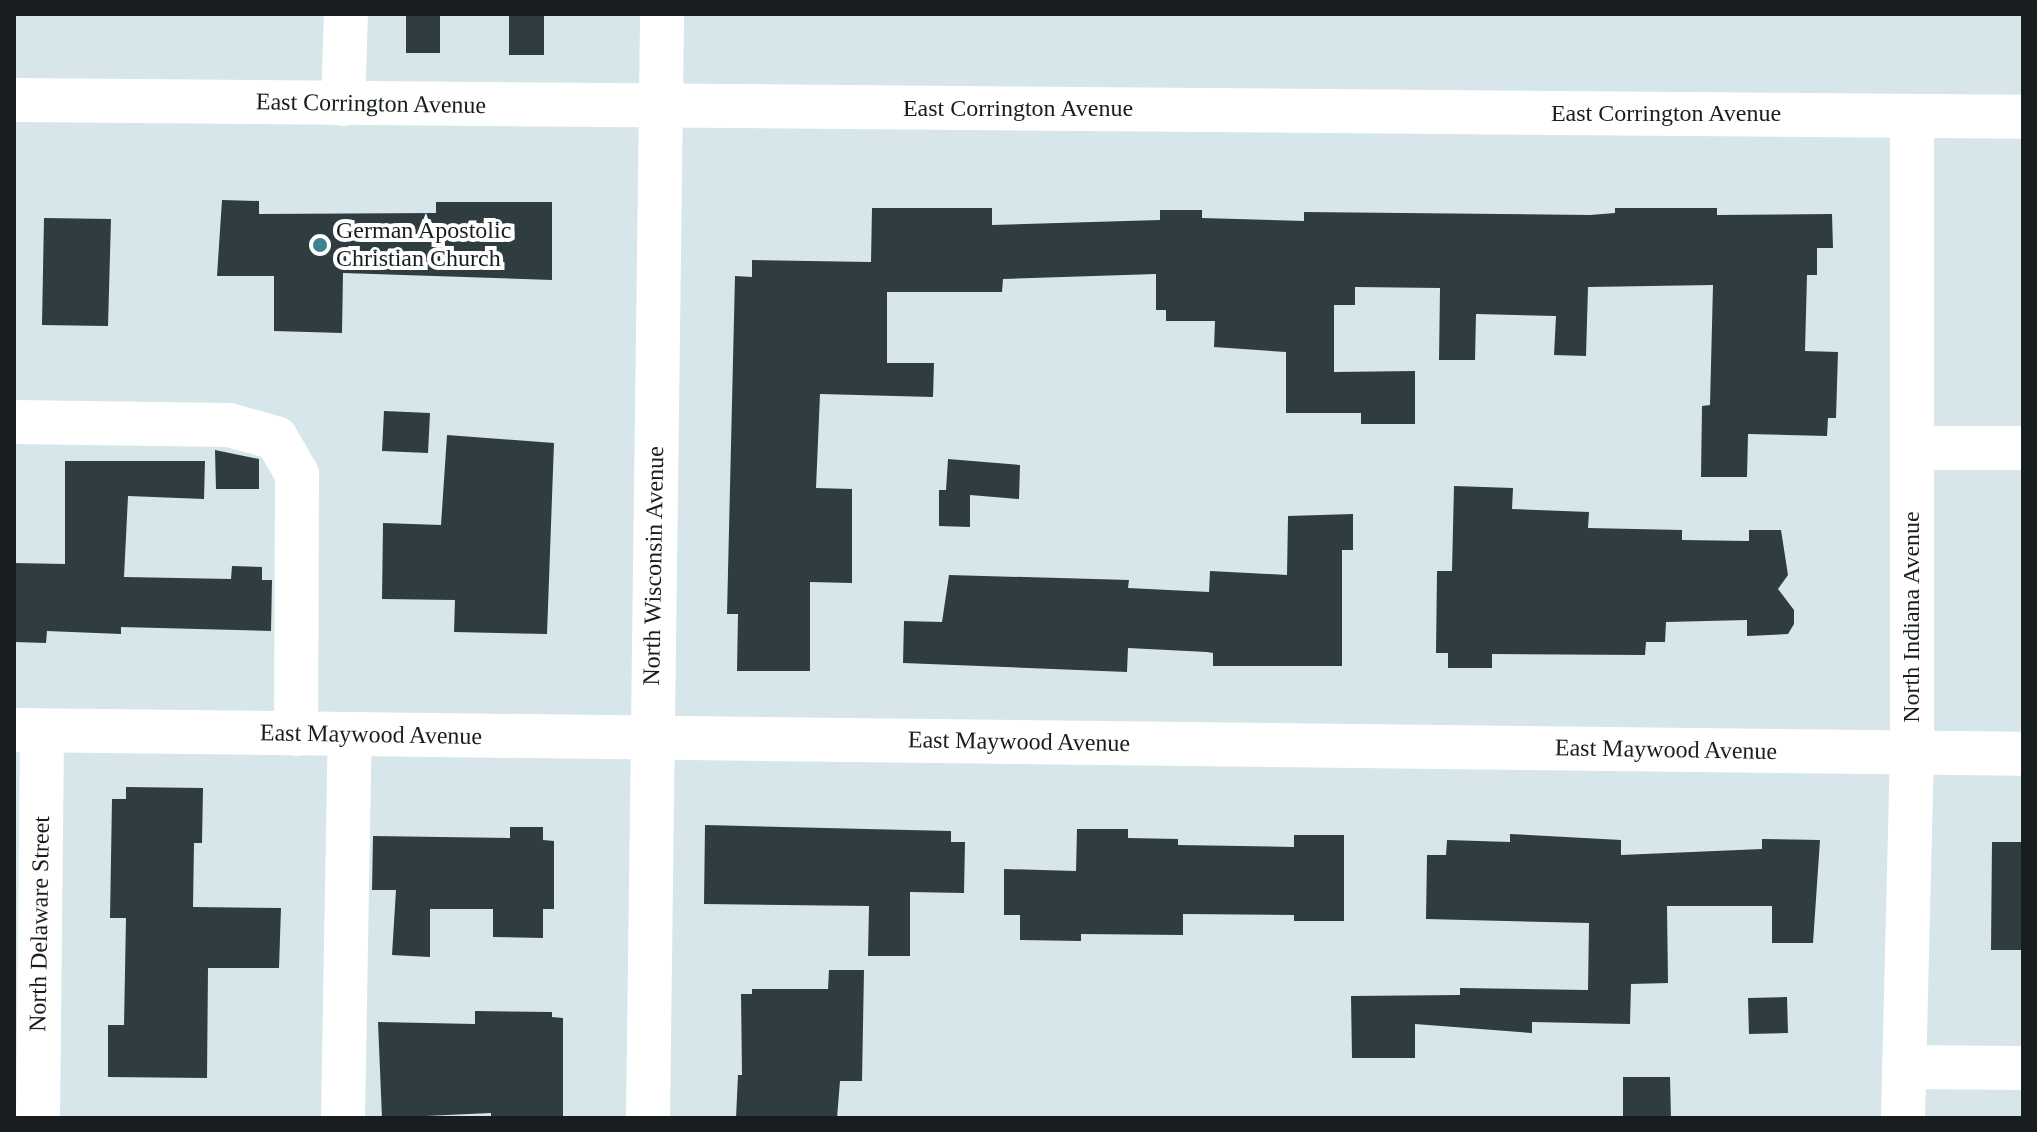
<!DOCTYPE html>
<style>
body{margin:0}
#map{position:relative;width:2037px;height:1132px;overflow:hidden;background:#d6e6eb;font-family:"Times New Roman",serif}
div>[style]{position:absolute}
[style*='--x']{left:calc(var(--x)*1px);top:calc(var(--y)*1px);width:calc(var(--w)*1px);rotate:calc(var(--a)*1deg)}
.building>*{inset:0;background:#2f3d40}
.minor>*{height:44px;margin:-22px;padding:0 22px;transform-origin:22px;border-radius:22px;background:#fff}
.dots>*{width:22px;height:22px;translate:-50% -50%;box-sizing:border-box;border:4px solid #fff;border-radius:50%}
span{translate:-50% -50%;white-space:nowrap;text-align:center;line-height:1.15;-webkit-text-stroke:8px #fff;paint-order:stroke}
.street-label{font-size:24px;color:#181e20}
.poi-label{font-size:24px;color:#181e20}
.left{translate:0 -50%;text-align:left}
.frame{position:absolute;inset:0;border:16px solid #181e20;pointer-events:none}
</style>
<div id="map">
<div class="building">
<i style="clip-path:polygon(406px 14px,440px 14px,440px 53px,406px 53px)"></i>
<i style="clip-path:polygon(509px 14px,544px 14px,544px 55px,509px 55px)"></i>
<i style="clip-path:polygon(222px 200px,259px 201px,259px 214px,436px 213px,436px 202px,552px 202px,552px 280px,343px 273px,342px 333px,274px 331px,274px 276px,217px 276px)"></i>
<i style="clip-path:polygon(872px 208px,992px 208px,992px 225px,1160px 220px,1160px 210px,1202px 210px,1202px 218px,1304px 221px,1304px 212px,1590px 215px,1615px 213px,1615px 208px,1717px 208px,1717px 215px,1832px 214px,1833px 248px,1817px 248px,1817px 275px,1807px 275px,1805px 351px,1838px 352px,1836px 418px,1828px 418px,1827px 436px,1748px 434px,1747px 477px,1701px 477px,1702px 406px,1710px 405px,1713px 285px,1588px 287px,1586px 356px,1554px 355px,1556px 316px,1476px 314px,1475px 360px,1439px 360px,1440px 288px,1355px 287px,1355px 305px,1334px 305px,1334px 372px,1415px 371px,1415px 424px,1361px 424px,1361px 413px,1286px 413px,1286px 352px,1214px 347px,1215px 321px,1166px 321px,1166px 310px,1156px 310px,1156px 274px,1003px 279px,1002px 292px,887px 292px,887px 363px,934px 363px,933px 397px,820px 394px,816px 488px,852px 489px,852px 583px,810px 582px,810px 671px,737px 671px,738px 614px,727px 614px,735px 276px,752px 277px,752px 260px,871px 262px)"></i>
<i style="clip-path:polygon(44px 218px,111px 219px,108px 326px,42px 325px)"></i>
<i style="clip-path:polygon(384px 411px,430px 413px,428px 453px,382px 451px)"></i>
<i style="clip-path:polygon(447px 435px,554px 443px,547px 634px,454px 632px,455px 600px,382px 599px,383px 523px,441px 525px)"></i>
<i style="clip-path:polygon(215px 450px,259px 459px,259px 489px,216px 489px)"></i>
<i style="clip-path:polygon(948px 459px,1020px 465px,1019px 499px,970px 495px,970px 527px,939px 526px,939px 490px,946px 490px)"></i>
<i style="clip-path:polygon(65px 461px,205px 461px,204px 499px,128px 496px,124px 577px,231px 579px,232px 566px,262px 567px,262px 580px,272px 580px,271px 631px,121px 627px,121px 634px,47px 631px,46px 643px,14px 642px,14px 563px,65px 564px)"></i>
<i style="clip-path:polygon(1454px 486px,1513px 488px,1512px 509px,1589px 512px,1588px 528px,1682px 530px,1682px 540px,1749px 541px,1749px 530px,1781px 530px,1788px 575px,1778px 589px,1794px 610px,1794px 624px,1788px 634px,1747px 636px,1747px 620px,1666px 622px,1665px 642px,1646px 642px,1645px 655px,1492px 654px,1492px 668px,1448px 668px,1448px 653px,1436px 653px,1437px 571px,1452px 571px)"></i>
<i style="clip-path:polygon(1353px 514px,1353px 550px,1342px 550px,1342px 666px,1213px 666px,1213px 653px,1207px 652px,1128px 648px,1127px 672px,903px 663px,904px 621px,942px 622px,949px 575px,1129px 580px,1128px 588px,1209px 592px,1210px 571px,1287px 575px,1288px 516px)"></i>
<i style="clip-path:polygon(126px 787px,203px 788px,202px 843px,194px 843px,193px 907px,281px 908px,279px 968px,208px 968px,207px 1078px,108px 1077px,108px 1025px,124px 1025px,126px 918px,110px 918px,112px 799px,126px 799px)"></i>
<i style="clip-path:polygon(705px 825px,951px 831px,951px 842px,965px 842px,964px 893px,910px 892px,910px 956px,868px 956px,869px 906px,704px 904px)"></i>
<i style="clip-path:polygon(510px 827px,543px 827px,543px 840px,554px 841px,554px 909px,543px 909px,543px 938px,493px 937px,493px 909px,430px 909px,430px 957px,392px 955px,396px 890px,372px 890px,373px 836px,510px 838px)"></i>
<i style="clip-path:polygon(1077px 829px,1128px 829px,1128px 838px,1178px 839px,1178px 845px,1294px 847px,1294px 835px,1344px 835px,1344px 921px,1294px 921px,1294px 915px,1183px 914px,1183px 935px,1081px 934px,1081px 941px,1020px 940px,1020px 915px,1004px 915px,1004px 869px,1076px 871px)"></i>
<i style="clip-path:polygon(1510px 834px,1621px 840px,1621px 855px,1762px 849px,1762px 839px,1820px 840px,1813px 943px,1772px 943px,1772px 906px,1667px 906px,1668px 983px,1631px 984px,1630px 1024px,1532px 1022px,1532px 1033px,1415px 1024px,1415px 1058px,1352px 1058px,1351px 996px,1460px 995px,1460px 988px,1588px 990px,1589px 923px,1426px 919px,1427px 855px,1446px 855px,1447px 840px,1510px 842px)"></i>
<i style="clip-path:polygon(1992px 842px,2023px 842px,2023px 950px,1991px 950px)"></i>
<i style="clip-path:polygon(829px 970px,864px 970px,862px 1081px,840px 1081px,837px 1118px,736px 1118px,738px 1075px,742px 1075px,741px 994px,752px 994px,752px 989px,828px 989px)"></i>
<i style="clip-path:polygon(1787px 997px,1788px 1033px,1749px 1034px,1748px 998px)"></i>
<i style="clip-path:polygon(475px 1011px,552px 1012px,552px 1017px,563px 1018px,563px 1118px,491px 1118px,491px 1113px,382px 1118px,378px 1022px,475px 1024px)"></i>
<i style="clip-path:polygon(1623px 1077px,1670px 1077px,1671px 1118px,1623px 1118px)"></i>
</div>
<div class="minor">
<i style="--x:14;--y:100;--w:2009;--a:0.48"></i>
<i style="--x:343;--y:104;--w:90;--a:-88.1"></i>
<i style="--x:14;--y:422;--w:215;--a:0.8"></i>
<i style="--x:229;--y:425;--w:49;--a:15.5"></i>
<i style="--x:276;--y:438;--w:42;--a:59.7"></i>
<i style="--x:297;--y:474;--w:260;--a:90.2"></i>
<i style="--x:1912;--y:448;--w:111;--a:0"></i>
<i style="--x:14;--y:730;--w:2009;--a:0.68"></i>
<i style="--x:1904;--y:1067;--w:119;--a:0.5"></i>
<i style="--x:38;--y:1118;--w:387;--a:-89.4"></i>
<i style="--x:343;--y:1118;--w:384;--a:-89"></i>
<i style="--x:648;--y:1118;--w:1104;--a:-89.27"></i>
<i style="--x:1903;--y:1118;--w:365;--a:-88.6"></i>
<i style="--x:1912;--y:753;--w:637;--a:-90"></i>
</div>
<div class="dots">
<i style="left:320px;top:245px;background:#3e8191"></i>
</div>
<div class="street-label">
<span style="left:371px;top:104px;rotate:1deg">East Corrington Avenue</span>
<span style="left:1018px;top:109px">East Corrington Avenue</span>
<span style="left:1666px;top:114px">East Corrington Avenue</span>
<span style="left:654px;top:566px;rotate:-89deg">North Wisconsin Avenue</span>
<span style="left:1912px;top:617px;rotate:-90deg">North Indiana Avenue</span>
<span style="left:371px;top:735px;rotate:1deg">East Maywood Avenue</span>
<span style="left:1019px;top:742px;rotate:1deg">East Maywood Avenue</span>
<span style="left:1666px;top:750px;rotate:1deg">East Maywood Avenue</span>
<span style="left:40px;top:924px;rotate:-89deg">North Delaware Street</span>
</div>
<div class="poi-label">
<span class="left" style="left:336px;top:245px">German Apostolic<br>Christian Church</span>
</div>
<div class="frame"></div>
</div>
